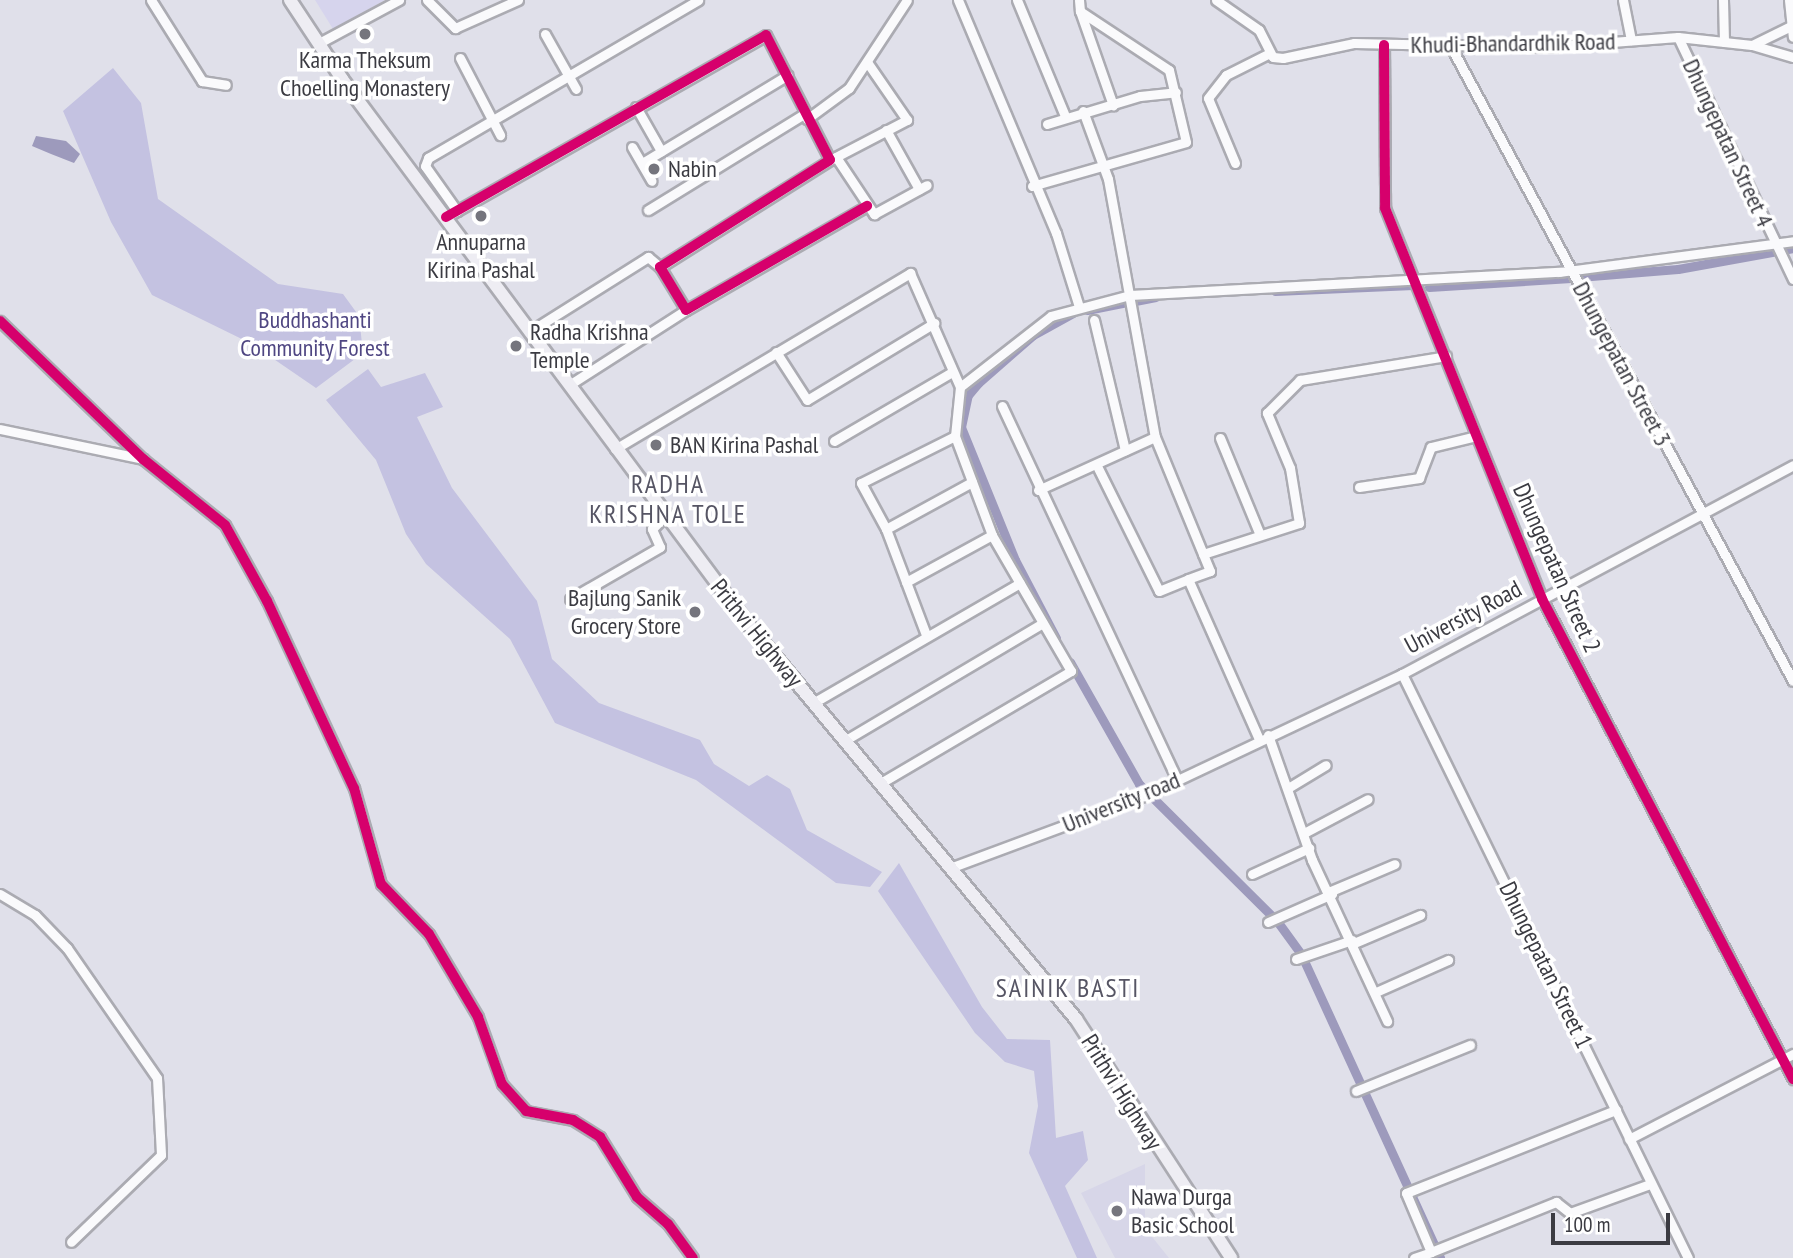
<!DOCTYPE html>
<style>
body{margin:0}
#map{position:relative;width:1793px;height:1258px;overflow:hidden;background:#e0e0ea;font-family:"PT Sans Narrow",sans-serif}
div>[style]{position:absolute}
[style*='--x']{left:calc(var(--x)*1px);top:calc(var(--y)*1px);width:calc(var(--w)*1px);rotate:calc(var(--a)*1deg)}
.built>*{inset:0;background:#d7d6e8}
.green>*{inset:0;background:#d6d4ed}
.forest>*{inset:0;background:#c4c2e1}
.water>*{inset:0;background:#9d9abc}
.canal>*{height:9px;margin:-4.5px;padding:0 4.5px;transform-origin:4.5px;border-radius:4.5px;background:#9d9abc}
.roads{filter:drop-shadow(2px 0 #ababb2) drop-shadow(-2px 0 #ababb2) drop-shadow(0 2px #ababb2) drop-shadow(0 -2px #ababb2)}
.minor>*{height:9px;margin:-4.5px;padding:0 4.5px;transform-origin:4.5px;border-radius:4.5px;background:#fafafc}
.highway>*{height:12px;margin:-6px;padding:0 6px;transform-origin:6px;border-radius:6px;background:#eeedf3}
.cycleway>*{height:10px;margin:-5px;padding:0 5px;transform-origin:5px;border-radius:5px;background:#d6006c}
.dots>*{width:19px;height:19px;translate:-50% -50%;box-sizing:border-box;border:4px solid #fff;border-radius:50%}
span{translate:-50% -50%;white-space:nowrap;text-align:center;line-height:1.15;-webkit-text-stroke:7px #fff;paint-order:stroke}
.street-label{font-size:24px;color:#3b3b42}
.poi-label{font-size:24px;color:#3b3b42}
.left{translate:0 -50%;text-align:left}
.right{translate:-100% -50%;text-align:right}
.park-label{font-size:24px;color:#4f4682}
.neighbourhood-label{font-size:26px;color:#565564;letter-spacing:2px}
.scale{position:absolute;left:1551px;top:1213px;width:119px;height:32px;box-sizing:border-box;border:4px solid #3b3b42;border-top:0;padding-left:9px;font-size:21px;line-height:24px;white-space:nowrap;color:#3b3b42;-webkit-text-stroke:5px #fff;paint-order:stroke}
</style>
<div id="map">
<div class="built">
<i style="clip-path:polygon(1145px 1164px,1145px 1228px,1169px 1258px,1115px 1258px,1081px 1193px)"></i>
</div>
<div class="green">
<i style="clip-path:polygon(315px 0,385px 0,333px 29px)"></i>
</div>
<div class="forest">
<i style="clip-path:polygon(113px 68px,141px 103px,158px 199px,278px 284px,343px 294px,359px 316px,363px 353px,316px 388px,252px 344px,152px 295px,111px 222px,63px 111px)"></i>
<i style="clip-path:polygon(368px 369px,381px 387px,425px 373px,443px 407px,417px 417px,452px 488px,537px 601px,552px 659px,599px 703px,700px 740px,714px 764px,749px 786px,767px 775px,790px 789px,807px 830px,882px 872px,870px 887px,836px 883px,696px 780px,555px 723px,510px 639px,426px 564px,406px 534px,376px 460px,326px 400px)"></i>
<i style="clip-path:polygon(899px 863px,982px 1007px,1007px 1039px,1050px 1040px,1056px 1138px,1083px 1131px,1088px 1160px,1065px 1186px,1097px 1258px,1077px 1258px,1029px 1153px,1038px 1106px,1034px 1071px,1005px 1062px,975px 1033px,878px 891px)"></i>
</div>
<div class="water">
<i style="clip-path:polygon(36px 136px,66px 141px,80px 154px,74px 163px,51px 154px,32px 146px)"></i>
</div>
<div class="canal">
<i style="--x:1579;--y:277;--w:99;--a:-4.6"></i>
<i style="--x:1678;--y:269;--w:117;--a:-10.3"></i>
<i style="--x:1429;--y:287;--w:142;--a:-3.6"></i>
<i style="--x:1275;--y:291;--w:138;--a:-2.5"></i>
<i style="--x:1130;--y:302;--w:26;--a:-11"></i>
<i style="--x:1087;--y:310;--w:37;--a:-11"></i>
<i style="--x:1056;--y:638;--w:88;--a:-117.7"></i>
<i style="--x:1015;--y:560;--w:144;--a:-112.1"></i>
<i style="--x:961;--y:427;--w:33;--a:-78"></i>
<i style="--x:968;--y:395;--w:16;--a:-50"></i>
<i style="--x:978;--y:383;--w:73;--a:-41.1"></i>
<i style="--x:1033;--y:335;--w:46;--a:-28.8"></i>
<i style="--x:1070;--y:662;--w:140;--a:60.5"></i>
<i style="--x:1139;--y:784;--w:194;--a:44.8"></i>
<i style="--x:1277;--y:921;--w:41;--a:54"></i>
<i style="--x:1301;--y:954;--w:334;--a:65.4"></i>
</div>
<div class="roads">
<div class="minor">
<i style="--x:151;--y:0;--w:96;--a:57.8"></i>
<i style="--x:202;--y:81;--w:24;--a:9"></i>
<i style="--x:427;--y:0;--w:40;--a:45"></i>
<i style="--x:455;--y:28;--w:69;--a:-24"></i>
<i style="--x:958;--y:0;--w:253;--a:67.2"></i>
<i style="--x:1056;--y:233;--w:77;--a:72.7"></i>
<i style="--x:1017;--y:0;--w:126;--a:67.5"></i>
<i style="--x:1079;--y:0;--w:11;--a:85"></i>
<i style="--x:1216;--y:0;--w:52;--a:34.9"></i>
<i style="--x:1259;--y:30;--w:30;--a:63"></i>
<i style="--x:1273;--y:57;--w:10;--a:6"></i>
<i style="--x:1283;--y:58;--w:73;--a:-11.9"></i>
<i style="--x:1354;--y:43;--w:192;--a:1.2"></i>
<i style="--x:1546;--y:47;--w:132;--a:-4.3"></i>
<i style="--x:1678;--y:37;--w:74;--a:6.2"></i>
<i style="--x:1752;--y:45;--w:43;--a:16.3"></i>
<i style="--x:1623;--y:0;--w:41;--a:78.7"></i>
<i style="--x:1723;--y:0;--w:42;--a:88.6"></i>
<i style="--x:1789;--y:0;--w:37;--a:84"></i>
<i style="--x:545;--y:34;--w:63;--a:60.6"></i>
<i style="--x:1678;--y:37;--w:268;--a:64.6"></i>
<i style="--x:319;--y:43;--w:91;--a:-28.3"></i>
<i style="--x:1384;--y:45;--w:163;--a:89.6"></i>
<i style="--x:1385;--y:208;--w:421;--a:68.1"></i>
<i style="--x:1542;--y:599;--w:542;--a:62.39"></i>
<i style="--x:1752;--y:45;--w:43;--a:-26"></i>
<i style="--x:1451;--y:47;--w:720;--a:61.66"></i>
<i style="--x:460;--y:58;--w:87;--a:62.5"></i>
<i style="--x:636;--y:107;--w:51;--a:60.4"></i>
<i style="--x:1083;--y:111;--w:72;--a:69.8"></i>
<i style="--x:1108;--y:179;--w:262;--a:79.7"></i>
<i style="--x:1155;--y:437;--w:145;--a:67.7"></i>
<i style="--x:1210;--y:571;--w:23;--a:160"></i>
<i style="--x:807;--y:119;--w:52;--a:-36.4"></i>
<i style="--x:849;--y:88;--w:105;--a:-56.6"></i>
<i style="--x:1047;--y:124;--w:97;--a:-16.8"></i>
<i style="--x:1140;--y:96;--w:36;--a:-6"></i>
<i style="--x:886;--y:130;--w:68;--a:60.8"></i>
<i style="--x:632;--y:147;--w:39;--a:60"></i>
<i style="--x:836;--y:157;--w:69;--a:56.3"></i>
<i style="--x:874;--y:214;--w:60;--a:-28.7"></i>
<i style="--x:830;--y:160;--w:87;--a:-27.5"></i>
<i style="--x:907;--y:120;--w:70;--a:-124.6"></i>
<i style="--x:642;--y:163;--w:170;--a:-31.1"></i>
<i style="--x:1235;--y:163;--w:70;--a:-112.6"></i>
<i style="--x:1208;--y:98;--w:29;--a:-52"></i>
<i style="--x:1226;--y:75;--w:49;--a:-26.6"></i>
<i style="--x:1032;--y:186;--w:160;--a:-15.9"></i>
<i style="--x:1186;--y:142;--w:74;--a:-103.3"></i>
<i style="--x:1169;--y:70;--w:107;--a:-146.5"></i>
<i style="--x:1080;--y:11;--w:100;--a:70.7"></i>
<i style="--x:648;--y:210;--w:183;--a:-31.6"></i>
<i style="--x:457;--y:211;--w:55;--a:-125.4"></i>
<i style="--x:425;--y:166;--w:9;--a:-69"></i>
<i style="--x:428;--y:158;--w:313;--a:-30.3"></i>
<i style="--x:446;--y:217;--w:368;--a:-29.6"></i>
<i style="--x:766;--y:35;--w:140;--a:62.9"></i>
<i style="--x:830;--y:160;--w:201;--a:147.8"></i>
<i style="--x:660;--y:267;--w:50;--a:58.8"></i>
<i style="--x:686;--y:310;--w:209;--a:-29.9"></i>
<i style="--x:1094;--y:320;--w:134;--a:76.6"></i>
<i style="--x:0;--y:321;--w:199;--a:44"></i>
<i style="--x:143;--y:459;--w:105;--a:38.8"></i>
<i style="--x:225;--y:525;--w:87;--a:61.1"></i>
<i style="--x:267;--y:601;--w:206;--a:65.1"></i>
<i style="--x:354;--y:788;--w:100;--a:74.3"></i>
<i style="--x:381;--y:884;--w:69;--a:46.2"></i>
<i style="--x:429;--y:934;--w:96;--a:59.4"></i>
<i style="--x:478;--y:1017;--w:71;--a:70.3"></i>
<i style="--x:502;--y:1084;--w:36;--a:48"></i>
<i style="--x:526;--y:1111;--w:48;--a:10.8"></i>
<i style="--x:573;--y:1120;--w:32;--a:32"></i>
<i style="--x:600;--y:1137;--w:70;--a:58.3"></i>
<i style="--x:637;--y:1197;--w:41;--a:41.1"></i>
<i style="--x:668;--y:1224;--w:42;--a:53.7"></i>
<i style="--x:529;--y:332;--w:141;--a:-32.2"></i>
<i style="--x:648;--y:257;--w:16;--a:40"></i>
<i style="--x:776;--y:352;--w:57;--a:57.1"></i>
<i style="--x:807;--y:400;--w:149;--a:-31.2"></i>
<i style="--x:569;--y:385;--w:139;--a:-32.7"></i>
<i style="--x:960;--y:387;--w:115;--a:-38"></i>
<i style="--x:1051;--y:316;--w:82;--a:-14.9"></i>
<i style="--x:1130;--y:295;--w:430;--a:-3.1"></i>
<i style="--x:1559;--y:272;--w:236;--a:-7.5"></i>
<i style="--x:1002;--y:406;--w:413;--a:64.9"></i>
<i style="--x:0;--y:429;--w:146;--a:11.8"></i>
<i style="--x:1220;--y:438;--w:105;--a:67.6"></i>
<i style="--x:834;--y:441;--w:137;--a:-30.3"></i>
<i style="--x:615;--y:449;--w:344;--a:-30.8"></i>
<i style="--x:910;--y:273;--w:124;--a:66.3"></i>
<i style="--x:960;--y:387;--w:49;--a:95.8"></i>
<i style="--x:955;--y:436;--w:105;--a:153.4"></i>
<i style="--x:861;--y:483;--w:52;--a:61.5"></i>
<i style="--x:886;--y:529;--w:113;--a:69.3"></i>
<i style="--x:1098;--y:468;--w:137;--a:63.6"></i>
<i style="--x:1159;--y:591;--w:31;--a:-22"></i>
<i style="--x:1188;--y:579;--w:175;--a:66.1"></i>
<i style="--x:1359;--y:487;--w:61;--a:-8.5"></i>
<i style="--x:1419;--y:478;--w:33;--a:-69"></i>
<i style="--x:1431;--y:447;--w:46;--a:-13.7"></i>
<i style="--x:1038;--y:490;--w:128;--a:-24.4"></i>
<i style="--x:886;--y:529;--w:98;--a:-28.7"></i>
<i style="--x:1203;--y:554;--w:101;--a:-17.9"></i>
<i style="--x:1299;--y:523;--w:56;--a:-99.3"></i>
<i style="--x:1290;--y:468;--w:60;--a:-112.7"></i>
<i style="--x:1267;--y:413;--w:47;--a:-45"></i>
<i style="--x:1300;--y:380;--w:148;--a:-9.3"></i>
<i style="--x:906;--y:582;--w:98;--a:-28.7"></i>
<i style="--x:570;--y:599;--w:104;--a:-30"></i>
<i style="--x:660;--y:547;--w:20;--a:-114"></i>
<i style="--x:652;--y:529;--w:20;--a:-45"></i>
<i style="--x:1402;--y:674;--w:650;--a:63.91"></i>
<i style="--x:813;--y:703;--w:239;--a:-30.1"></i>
<i style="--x:1268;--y:735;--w:133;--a:70.6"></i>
<i style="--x:1312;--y:860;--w:178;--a:65"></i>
<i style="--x:844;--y:741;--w:231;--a:-30.7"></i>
<i style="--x:879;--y:784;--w:223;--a:-30.5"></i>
<i style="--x:1071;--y:671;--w:157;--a:-120.2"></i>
<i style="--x:992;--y:535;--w:106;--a:-110.5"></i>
<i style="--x:1288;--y:788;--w:44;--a:-31.2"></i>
<i style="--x:1304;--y:833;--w:72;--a:-28"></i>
<i style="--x:950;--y:868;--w:207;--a:-20.4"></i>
<i style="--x:1144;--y:796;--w:285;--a:-25.3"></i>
<i style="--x:1402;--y:674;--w:443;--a:-28.1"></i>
<i style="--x:1252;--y:874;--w:63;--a:-24.5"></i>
<i style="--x:1331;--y:891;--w:69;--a:-22.9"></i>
<i style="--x:0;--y:894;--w:41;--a:31"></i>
<i style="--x:35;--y:915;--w:46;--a:45.9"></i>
<i style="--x:67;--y:948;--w:158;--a:55.3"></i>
<i style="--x:157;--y:1078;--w:77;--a:87"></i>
<i style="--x:161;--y:1155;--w:125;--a:136"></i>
<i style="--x:1268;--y:922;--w:70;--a:-23.6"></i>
<i style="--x:1354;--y:943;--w:72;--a:-23"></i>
<i style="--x:1296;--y:959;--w:59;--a:-18.7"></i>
<i style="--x:1376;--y:992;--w:79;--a:-24"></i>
<i style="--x:1356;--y:1091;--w:123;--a:-22"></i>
<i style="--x:1629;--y:1139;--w:185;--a:-27.4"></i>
<i style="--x:1431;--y:1252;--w:135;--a:-21.8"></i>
<i style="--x:1556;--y:1202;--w:18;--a:38"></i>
<i style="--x:1570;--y:1213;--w:85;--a:-19.9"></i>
<i style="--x:1414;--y:1258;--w:18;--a:-19"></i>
<i style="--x:1431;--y:1252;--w:64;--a:-113"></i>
<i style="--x:1406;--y:1193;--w:226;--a:-21.6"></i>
</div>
<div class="highway">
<i style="--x:290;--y:0;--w:95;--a:56.6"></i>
<i style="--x:342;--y:79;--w:672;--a:53.35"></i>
<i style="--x:743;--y:618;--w:521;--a:50.29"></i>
<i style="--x:1076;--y:1019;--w:285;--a:57"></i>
</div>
</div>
<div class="cycleway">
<i style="--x:1384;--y:45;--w:163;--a:89.6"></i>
<i style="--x:1385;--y:208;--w:421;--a:68.1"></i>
<i style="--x:1542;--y:599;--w:542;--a:62.39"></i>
<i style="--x:446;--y:217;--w:368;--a:-29.6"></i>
<i style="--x:766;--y:35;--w:140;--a:62.9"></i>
<i style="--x:830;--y:160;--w:201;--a:147.8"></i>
<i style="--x:660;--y:267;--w:50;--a:58.8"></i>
<i style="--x:686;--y:310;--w:209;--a:-29.9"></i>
<i style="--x:0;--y:321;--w:199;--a:44"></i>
<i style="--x:143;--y:459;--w:105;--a:38.8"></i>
<i style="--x:225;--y:525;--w:87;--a:61.1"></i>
<i style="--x:267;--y:601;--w:206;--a:65.1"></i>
<i style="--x:354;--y:788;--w:100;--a:74.3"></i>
<i style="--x:381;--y:884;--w:69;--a:46.2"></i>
<i style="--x:429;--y:934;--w:96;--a:59.4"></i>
<i style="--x:478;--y:1017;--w:71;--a:70.3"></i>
<i style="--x:502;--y:1084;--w:36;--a:48"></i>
<i style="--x:526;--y:1111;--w:48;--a:10.8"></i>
<i style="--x:573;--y:1120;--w:32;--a:32"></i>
<i style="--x:600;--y:1137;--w:70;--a:58.3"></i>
<i style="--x:637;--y:1197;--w:41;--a:41.1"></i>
<i style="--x:668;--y:1224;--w:42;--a:53.7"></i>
</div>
<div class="dots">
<i style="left:365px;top:34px;background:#75757d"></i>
<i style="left:654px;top:169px;background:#75757d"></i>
<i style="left:481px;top:216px;background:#75757d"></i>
<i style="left:516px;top:346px;background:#75757d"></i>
<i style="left:656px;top:445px;background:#75757d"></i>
<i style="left:695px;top:612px;background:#75757d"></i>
<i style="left:1117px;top:1211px;background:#75757d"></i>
</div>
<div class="street-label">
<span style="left:1513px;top:43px;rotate:-1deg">Khudi-Bhandardhik Road</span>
<span style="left:1728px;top:143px;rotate:65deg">Dhungepatan Street 4</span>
<span style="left:1622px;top:364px;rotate:62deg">Dhungepatan Street 3</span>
<span style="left:1557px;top:568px;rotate:66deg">Dhungepatan Street 2</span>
<span style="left:1463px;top:617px;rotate:-28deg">University Road</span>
<span style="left:757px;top:633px;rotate:51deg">Prithvi Highway</span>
<span style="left:1121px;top:802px;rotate:-22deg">University road</span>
<span style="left:1546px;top:965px;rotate:64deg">Dhungepatan Street 1</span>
<span style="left:1122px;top:1092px;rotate:58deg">Prithvi Highway</span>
</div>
<div class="poi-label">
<span style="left:365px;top:74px">Karma Theksum<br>Choelling Monastery</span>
<span class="left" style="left:668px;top:169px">Nabin</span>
<span style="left:481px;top:256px">Annuparna<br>Kirina Pashal</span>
<span class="left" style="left:530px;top:346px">Radha Krishna<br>Temple</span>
<span class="left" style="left:670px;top:445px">BAN Kirina Pashal</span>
<span class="right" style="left:681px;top:612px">Bajlung Sanik<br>Grocery Store</span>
<span class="left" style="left:1131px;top:1211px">Nawa Durga<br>Basic School</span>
</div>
<div class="park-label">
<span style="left:315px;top:334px">Buddhashanti<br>Community Forest</span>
</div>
<div class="neighbourhood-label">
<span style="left:668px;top:499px">RADHA<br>KRISHNA TOLE</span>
<span style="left:1068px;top:988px">SAINIK BASTI</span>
</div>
<div class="scale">100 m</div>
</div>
